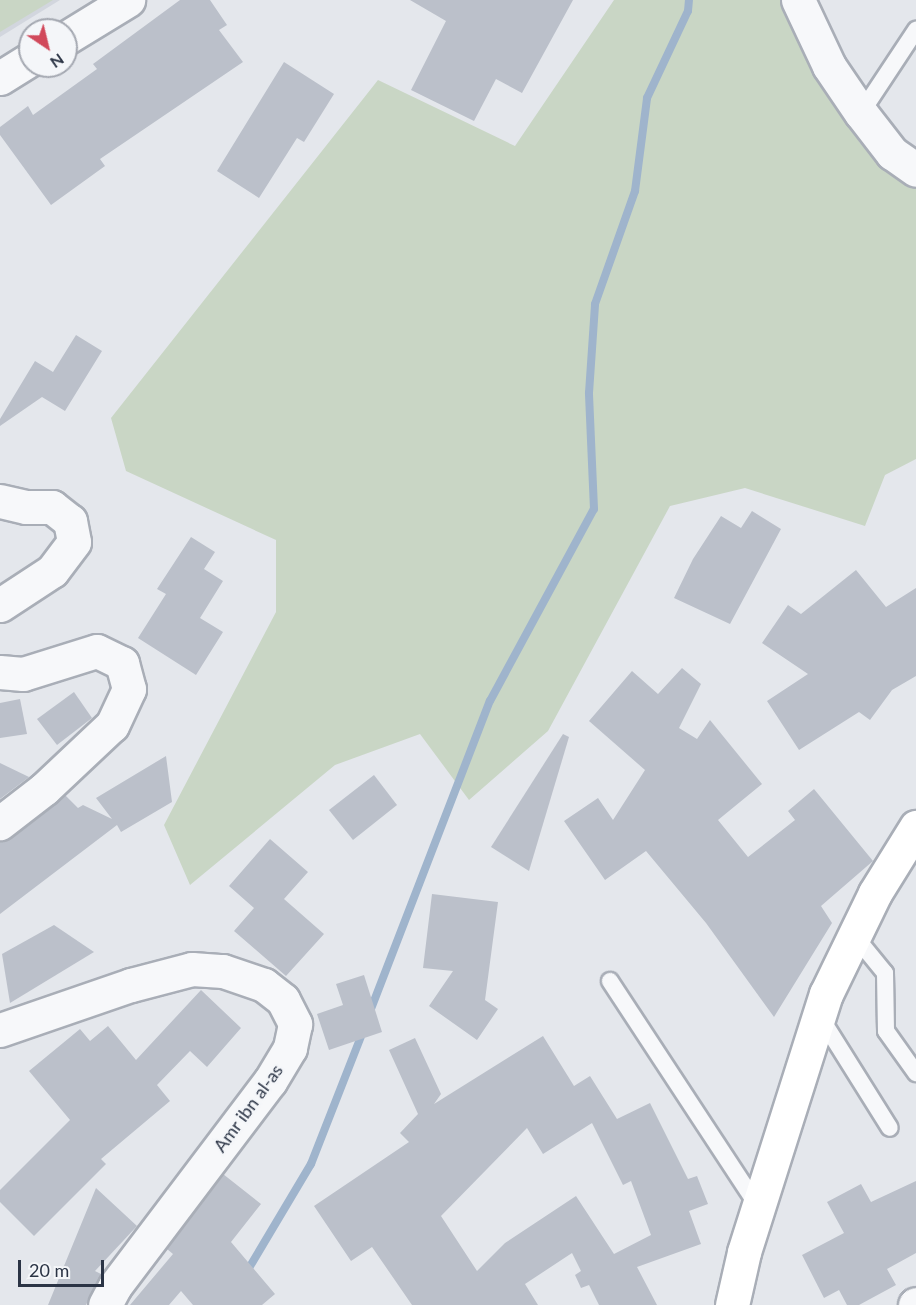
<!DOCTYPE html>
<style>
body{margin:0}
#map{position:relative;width:916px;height:1305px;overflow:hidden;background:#e4e7ec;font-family:Lato,sans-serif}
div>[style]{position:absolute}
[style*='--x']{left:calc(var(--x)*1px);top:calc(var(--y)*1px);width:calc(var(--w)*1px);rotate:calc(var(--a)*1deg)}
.built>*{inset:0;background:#d2d6de}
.green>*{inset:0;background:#c9d6c5}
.stream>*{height:8px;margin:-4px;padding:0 4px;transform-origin:4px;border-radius:4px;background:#9fb4cc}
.building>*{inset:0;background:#bbc0ca}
.roads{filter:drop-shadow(2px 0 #a9aeb7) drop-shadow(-2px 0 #a9aeb7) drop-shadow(0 2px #a9aeb7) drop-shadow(0 -2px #a9aeb7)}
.lane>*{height:16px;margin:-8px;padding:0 8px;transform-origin:8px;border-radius:8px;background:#f7f8fa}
.street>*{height:33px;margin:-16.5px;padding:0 16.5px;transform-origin:16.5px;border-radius:16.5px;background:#f7f8fa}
.secondary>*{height:33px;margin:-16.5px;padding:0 16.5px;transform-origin:16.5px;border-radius:16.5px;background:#fff}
span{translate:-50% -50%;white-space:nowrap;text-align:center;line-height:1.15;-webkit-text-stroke:4.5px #f4f6f9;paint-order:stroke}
.street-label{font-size:18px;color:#2b3445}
.north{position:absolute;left:18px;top:18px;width:60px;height:60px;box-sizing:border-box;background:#f4f6f9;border:2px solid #a4a8b1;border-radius:50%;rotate:145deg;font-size:16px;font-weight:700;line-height:24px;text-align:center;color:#2b3445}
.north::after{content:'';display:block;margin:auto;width:21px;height:27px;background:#d1495b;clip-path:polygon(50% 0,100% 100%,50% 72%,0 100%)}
.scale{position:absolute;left:18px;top:1260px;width:86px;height:27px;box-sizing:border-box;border:3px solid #2b3445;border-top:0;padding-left:8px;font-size:18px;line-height:21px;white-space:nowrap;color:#2b3445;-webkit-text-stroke:4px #f4f6f9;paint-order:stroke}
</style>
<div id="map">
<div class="built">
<i style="clip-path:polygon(0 0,60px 0,0 37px)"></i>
</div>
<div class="green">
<i style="clip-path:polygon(0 0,53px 0,0 32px)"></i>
<i style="clip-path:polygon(614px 0,786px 0,815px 65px,860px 143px,916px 184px,916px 459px,885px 475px,865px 526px,745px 488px,670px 506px,548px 731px,469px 800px,420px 734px,335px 765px,190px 885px,164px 825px,276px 612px,276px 540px,126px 471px,111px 418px,378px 80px,515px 146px)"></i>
</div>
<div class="stream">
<i style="--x:369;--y:1014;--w:336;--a:-68.9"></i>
<i style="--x:490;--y:701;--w:218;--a:-61.6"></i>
<i style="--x:594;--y:509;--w:116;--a:-92.5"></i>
<i style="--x:589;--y:393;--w:89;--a:-86.1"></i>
<i style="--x:595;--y:304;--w:120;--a:-70.5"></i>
<i style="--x:635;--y:191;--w:94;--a:-82.6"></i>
<i style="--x:647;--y:98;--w:96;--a:-64.8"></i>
<i style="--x:688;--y:11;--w:11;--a:-85"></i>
<i style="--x:246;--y:1273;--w:127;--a:-59.2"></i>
<i style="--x:311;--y:1164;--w:143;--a:-68.6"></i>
</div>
<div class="building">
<i style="clip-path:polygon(180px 0,210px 0,227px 25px,219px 30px,243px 62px,100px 159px,105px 166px,51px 205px,0 135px,0 127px,28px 106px,33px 115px,97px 69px,93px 64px)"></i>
<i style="clip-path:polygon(410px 0,573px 0,522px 93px,496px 79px,474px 121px,411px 90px,446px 21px)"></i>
<i style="clip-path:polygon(284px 62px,334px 94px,304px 142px,297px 138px,259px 198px,217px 171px)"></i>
<i style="clip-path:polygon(76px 335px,102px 351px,65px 411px,42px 397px,0 426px,0 419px,35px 361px,53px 372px)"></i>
<i style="clip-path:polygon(752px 511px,781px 529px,730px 624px,674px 598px,693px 559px,721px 516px,741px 528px)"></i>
<i style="clip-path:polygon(191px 537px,215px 552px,204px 569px,223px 581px,200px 618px,223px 632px,196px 675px,138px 638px,166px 594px,157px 589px)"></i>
<i style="clip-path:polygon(856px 570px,886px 607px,916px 588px,916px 676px,892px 690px,870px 720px,859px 712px,799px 750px,767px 701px,808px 674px,762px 643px,788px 605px,801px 614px)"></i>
<i style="clip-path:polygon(682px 668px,701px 684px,679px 728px,697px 739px,710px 720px,762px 784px,718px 820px,748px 857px,795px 820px,788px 811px,814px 789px,873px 861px,821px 906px,832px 923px,774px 1017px,706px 923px,646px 851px,605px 880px,564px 821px,598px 798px,613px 820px,645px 770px,589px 721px,632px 671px,658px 694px)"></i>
<i style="clip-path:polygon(74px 692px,92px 718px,57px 745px,37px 719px)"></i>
<i style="clip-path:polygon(20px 699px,27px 734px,0 738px,0 703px)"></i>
<i style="clip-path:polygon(563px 734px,569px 737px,529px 871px,491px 847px)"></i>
<i style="clip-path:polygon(166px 756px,172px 802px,121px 832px,117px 825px,0 914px,0 841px,11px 838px,65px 795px,78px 808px,83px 805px,112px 819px,96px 798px)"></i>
<i style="clip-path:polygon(0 763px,29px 777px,0 799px)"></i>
<i style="clip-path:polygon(374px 775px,397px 805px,353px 840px,329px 810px)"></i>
<i style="clip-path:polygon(270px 839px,308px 872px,284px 899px,324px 934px,286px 976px,234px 931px,254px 908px,229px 886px)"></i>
<i style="clip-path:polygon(432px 894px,498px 902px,485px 1000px,498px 1009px,477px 1040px,429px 1006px,453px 971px,423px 968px)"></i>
<i style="clip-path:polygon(54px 925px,94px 952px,10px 1003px,2px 954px)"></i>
<i style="clip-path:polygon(364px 975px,382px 1032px,329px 1050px,317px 1014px,343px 1005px,336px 984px)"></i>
<i style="clip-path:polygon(201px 990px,241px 1028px,207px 1067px,190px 1051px,157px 1085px,170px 1101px,101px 1159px,106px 1164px,34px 1236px,0 1202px,0 1190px,70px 1120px,29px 1071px,80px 1029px,90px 1041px,108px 1026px,136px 1060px)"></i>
<i style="clip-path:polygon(evenodd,543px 1036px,574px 1086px,590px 1076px,617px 1119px,650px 1103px,688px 1179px,697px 1176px,708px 1204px,689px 1211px,701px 1244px,637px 1267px,657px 1305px,599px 1305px,589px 1285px,581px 1288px,575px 1275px,581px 1271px,572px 1253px,525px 1284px,538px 1305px,412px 1305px,372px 1247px,351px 1261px,314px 1206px,409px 1142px,400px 1133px,418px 1114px,389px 1050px,415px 1038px,441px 1094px,434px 1104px,543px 1036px,592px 1123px,623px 1185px,631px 1181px,651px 1235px,614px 1254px,576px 1196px,505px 1243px,477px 1271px,441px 1216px,527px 1128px,543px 1154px,592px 1123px)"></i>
<i style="clip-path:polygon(223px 1174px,261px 1204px,231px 1242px,275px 1294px,262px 1305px,193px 1305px,181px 1291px,169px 1305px,130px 1305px,173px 1254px,167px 1249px)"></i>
<i style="clip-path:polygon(916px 1181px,916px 1253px,887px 1269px,896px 1285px,859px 1305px,847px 1305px,839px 1290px,824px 1298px,802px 1255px,844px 1233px,827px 1202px,861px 1184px,871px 1202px)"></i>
<i style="clip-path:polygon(96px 1188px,137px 1226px,95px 1271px,101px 1274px,86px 1305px,48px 1305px)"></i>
</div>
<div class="roads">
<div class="lane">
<i style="--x:861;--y:113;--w:100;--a:-56.5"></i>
<i style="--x:854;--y:935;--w:49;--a:50.8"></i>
<i style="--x:885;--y:973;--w:58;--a:89"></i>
<i style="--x:886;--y:1031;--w:52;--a:54.5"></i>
<i style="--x:610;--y:981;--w:269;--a:56.7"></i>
<i style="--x:819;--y:1015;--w:133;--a:57.9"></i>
</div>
<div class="street">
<i style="--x:798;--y:0;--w:73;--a:64.8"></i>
<i style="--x:829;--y:66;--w:57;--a:55.8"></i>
<i style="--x:861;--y:113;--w:51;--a:52.2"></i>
<i style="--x:892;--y:153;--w:29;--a:35"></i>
<i style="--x:66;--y:38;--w:73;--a:-31.5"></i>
<i style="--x:0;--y:78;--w:36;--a:-32"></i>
<i style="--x:0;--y:501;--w:27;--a:13"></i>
<i style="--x:26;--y:507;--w:26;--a:0"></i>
<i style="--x:52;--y:507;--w:23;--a:38"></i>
<i style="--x:70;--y:521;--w:21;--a:79"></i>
<i style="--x:74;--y:542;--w:36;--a:127"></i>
<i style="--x:52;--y:571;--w:62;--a:146.8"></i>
<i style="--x:0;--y:672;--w:23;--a:5"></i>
<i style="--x:23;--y:674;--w:77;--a:-17.3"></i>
<i style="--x:97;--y:651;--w:28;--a:26"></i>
<i style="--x:122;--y:663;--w:27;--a:75"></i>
<i style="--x:129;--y:689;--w:40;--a:115"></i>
<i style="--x:112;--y:725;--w:93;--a:136.7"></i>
<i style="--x:44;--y:789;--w:56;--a:142.3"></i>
<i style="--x:0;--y:1030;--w:139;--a:-19"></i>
<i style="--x:131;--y:985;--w:63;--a:-14.7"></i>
<i style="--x:192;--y:969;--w:31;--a:4"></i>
<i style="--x:223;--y:971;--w:43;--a:18.9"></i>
<i style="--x:264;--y:985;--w:24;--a:38"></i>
<i style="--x:283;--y:1000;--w:27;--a:63"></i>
<i style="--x:295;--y:1024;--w:25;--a:102"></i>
<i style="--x:290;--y:1048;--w:39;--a:121"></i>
<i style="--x:270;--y:1081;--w:257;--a:127.1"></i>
<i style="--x:115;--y:1286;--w:21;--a:118"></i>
<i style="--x:915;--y:1305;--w:1;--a:-45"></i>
</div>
<div class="secondary">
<i style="--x:732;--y:1305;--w:54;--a:-77.2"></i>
<i style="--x:744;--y:1252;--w:271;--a:-72.4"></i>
<i style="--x:826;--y:994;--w:112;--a:-64.1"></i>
<i style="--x:875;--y:893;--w:78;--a:-58.2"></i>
</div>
</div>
<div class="street-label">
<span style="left:248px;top:1108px;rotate:-54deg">Amr ibn al-as</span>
</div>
<div class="north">N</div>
<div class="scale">20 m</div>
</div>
